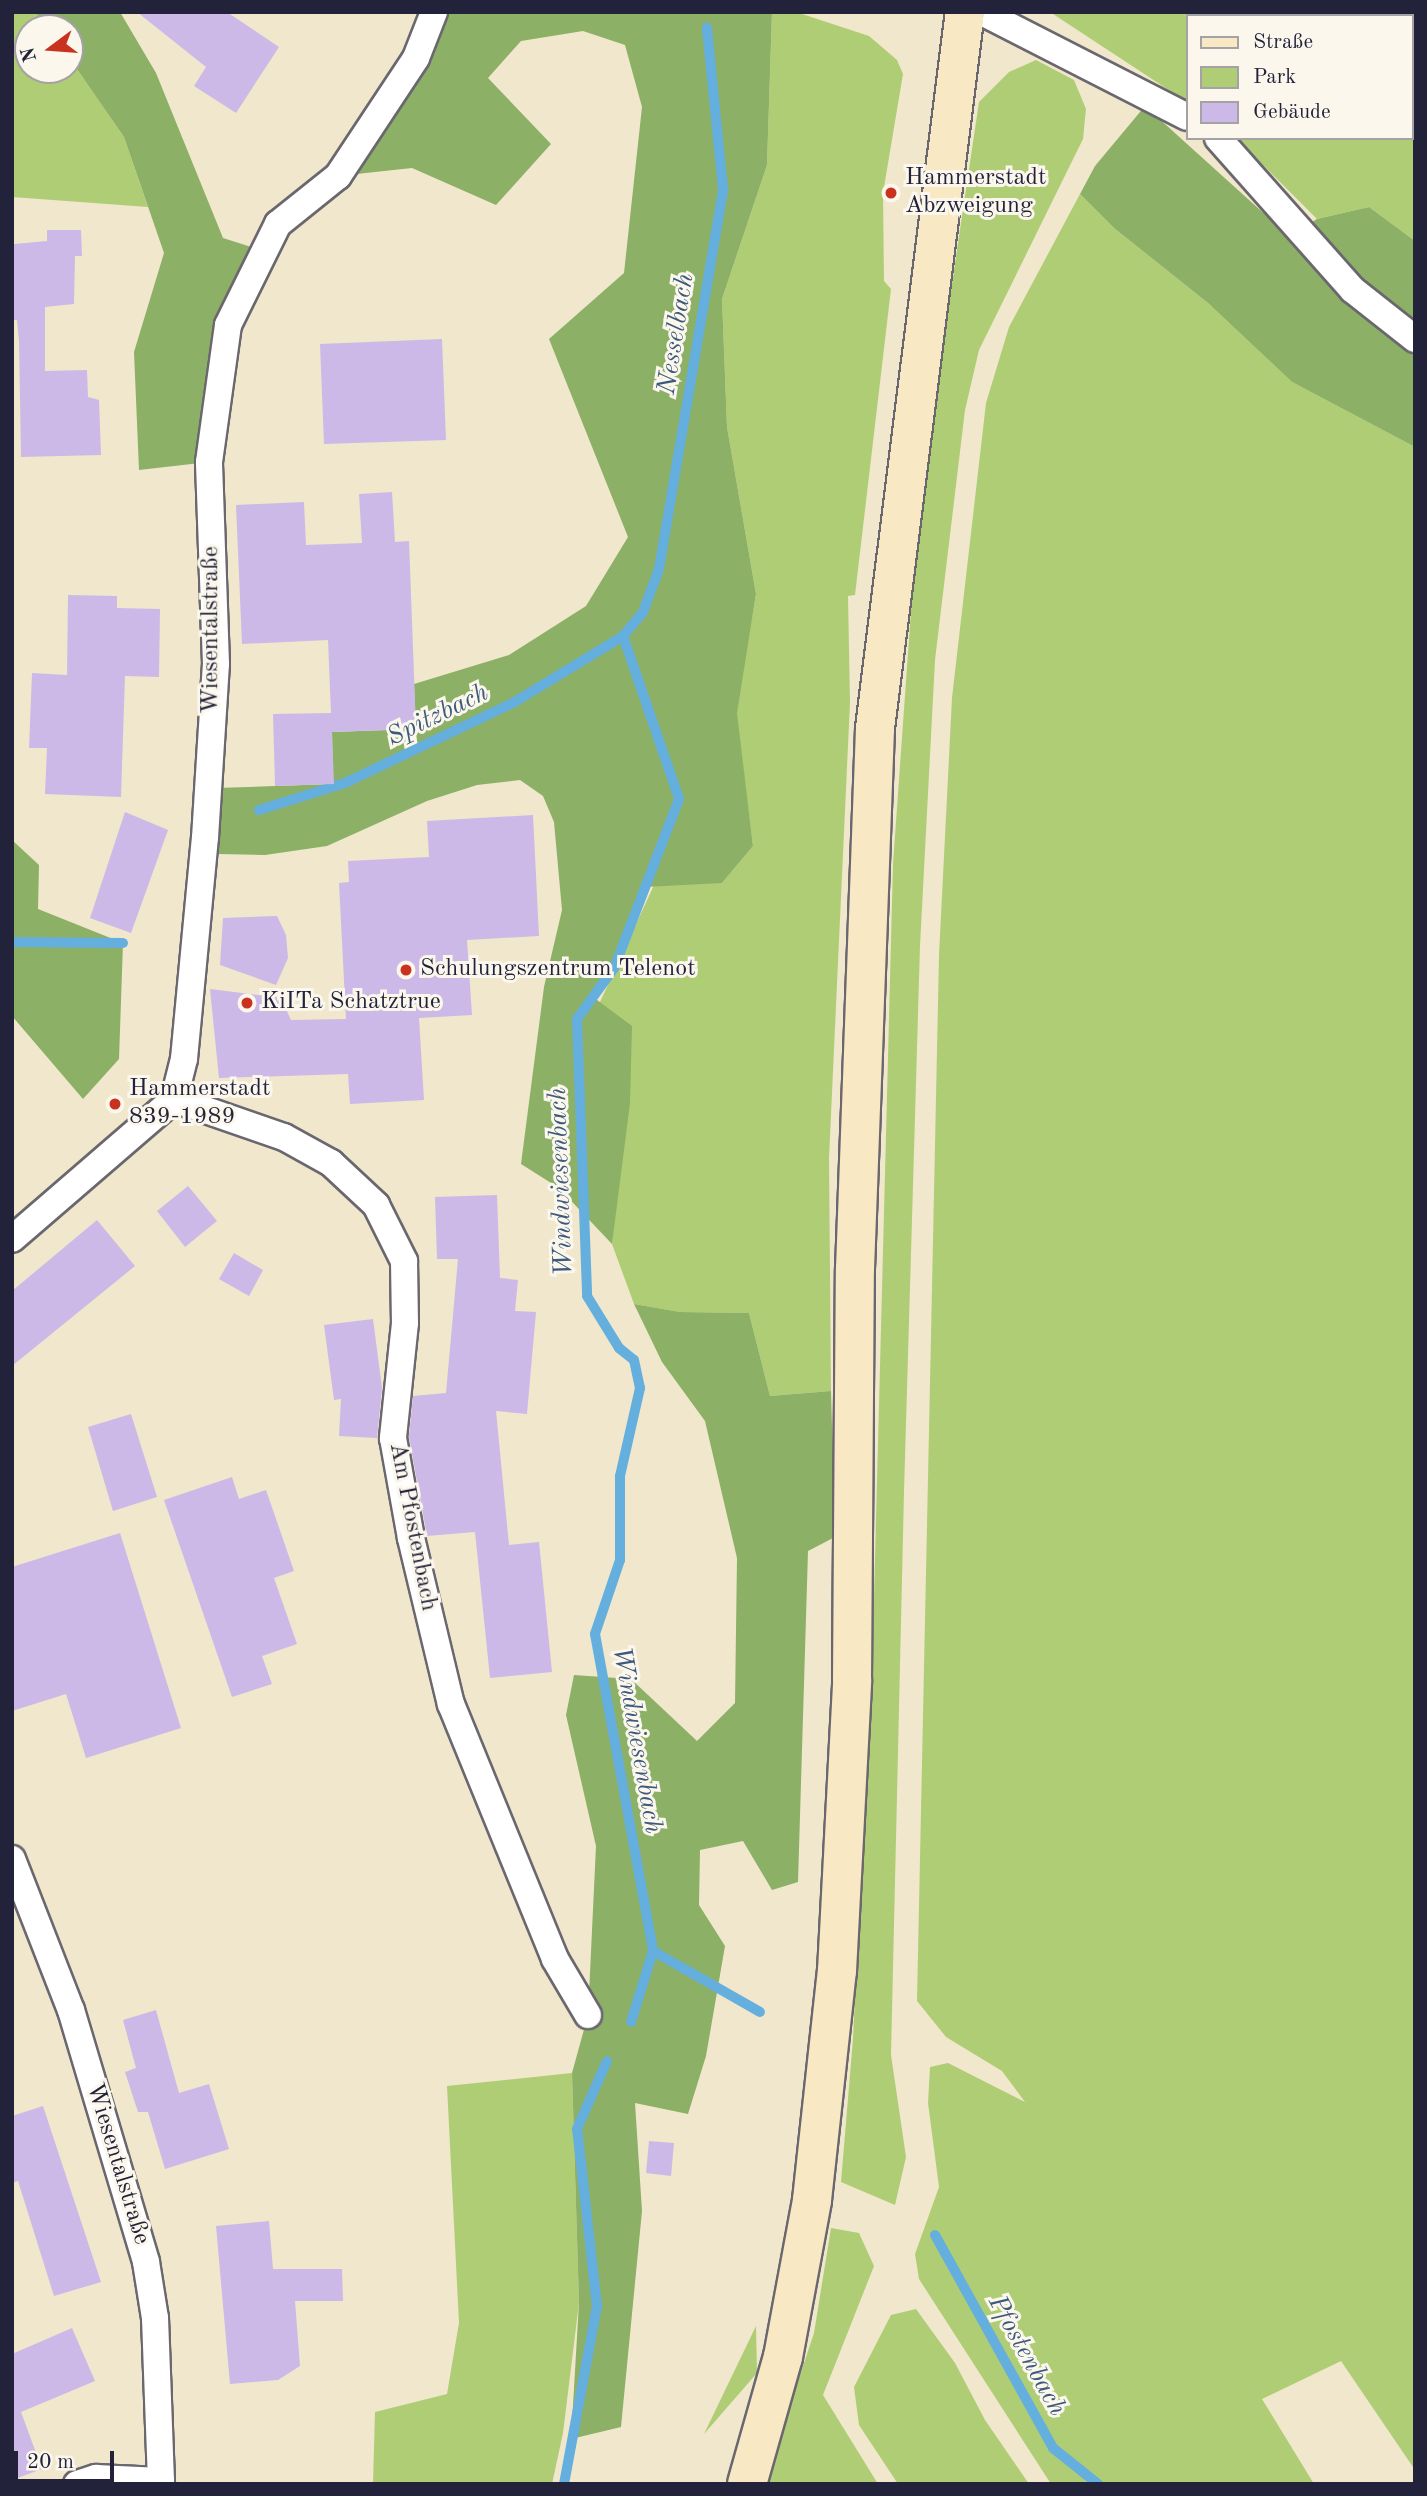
<!DOCTYPE html>
<meta charset="utf-8">
<style>
body{margin:0}
#map{position:relative;width:1427px;height:2496px;overflow:hidden;background:#f0e7cc;font-family:"Old Standard TT",serif}
div>[style]{position:absolute}
[style*='--x']{left:calc(var(--x)*1px);top:calc(var(--y)*1px);width:calc(var(--w)*1px);rotate:calc(var(--a)*1deg)}
.green>*{inset:0;background:#afcd74}
.forest>*{inset:0;background:#8bb066}
.stream>*{height:10px;margin:-5px;padding:0 5px;transform-origin:5px;border-radius:5px;background:#65afde}
.building>*{inset:0;background:#ccb9e8}
.roads{filter:drop-shadow(2px 0 #6a676e) drop-shadow(-2px 0 #6a676e) drop-shadow(0 2px #6a676e) drop-shadow(0 -2px #6a676e)}
.minor>*{height:26px;margin:-13px;padding:0 13px;transform-origin:13px;border-radius:13px;background:#fff}
.secondary>*{height:38px;margin:-19px;padding:0 19px;transform-origin:19px;border-radius:19px;background:#f8e8c3}
.dots>*{width:19px;height:19px;translate:-50% -50%;box-sizing:border-box;border:4px solid #fbf7ec;border-radius:50%}
span{translate:-50% -50%;white-space:nowrap;text-align:center;line-height:1.15;-webkit-text-stroke:6px #fbf7ec;paint-order:stroke}
.poi-label{font-size:24px;color:#22223b}
.left{translate:0 -50%;text-align:left}
.street-label{font-size:24px;color:#22223b}
.water-label{font-size:26px;color:#3d5a7c;font-style:italic}
.frame{position:absolute;inset:0;border:14px solid #22223b;pointer-events:none}
.legend{position:absolute;left:1186px;top:14px;width:228px;height:126px;box-sizing:border-box;background:#fbf7ec;border:2px solid #a4a2a5;margin:0;padding:9px 12px;list-style:none;font-size:21px;color:#22223b}
.legend li{display:flex;align-items:center;gap:14px;height:35px}
.legend b{width:35px;border:2px solid #a4a2a5}
.north{position:absolute;left:14px;top:14px;width:70px;height:70px;box-sizing:border-box;background:#fbf7ec;border:2px solid #a4a2a5;border-radius:50%;rotate:254deg;font-size:19px;font-weight:700;line-height:28px;text-align:center;color:#22223b}
.north::after{content:'';display:block;margin:auto;width:24px;height:32px;background:#c8321e;clip-path:polygon(50% 0,100% 100%,50% 72%,0 100%)}
.scale{position:absolute;left:14px;top:2451px;width:100px;height:32px;box-sizing:border-box;border:4px solid #22223b;border-top:0;padding-left:9px;font-size:21px;line-height:24px;white-space:nowrap;color:#22223b;-webkit-text-stroke:5px #fbf7ec;paint-order:stroke}
</style>
<div id="map">
<div class="green">
<i style="clip-path:polygon(12px 12px,35px 12px,48px 28px,28px 28px,28px 70px,70px 70px,70px 59px,124px 137px,148px 207px,12px 197px)"></i>
<i style="clip-path:polygon(772px 12px,796px 12px,869px 36px,897px 60px,903px 74px,883px 193px,884px 281px,891px 289px,855px 595px,848px 596px,850px 702px,829px 1158px,831px 1391px,770px 1396px,749px 1313px,680px 1312px,634px 1304px,612px 1244px,618px 1176px,600px 1002px,655px 883px,722px 883px,753px 846px,736px 713px,756px 594px,727px 427px,722px 299px,767px 165px)"></i>
<i style="clip-path:polygon(1050px 12px,1415px 12px,1415px 241px,1369px 207px,1317px 219px,1236px 138px,1411px 138px,1411px 16px,1187px 16px,1187px 102px)"></i>
<i style="clip-path:polygon(1036px 60px,1074px 80px,1086px 109px,1083px 139px,979px 350px,965px 410px,935px 660px,920px 946px,904px 1492px,891px 2055px,906px 2157px,895px 2205px,841px 2182px,853px 2039px,874px 1598px,893px 864px,912px 597px,936px 391px,979px 102px,1009px 72px)"></i>
<i style="clip-path:polygon(1080px 194px,1114px 228px,1208px 303px,1292px 382px,1415px 447px,1415px 2470px,1341px 2361px,1262px 2399px,1314px 2484px,1051px 2484px,919px 2279px,915px 2254px,939px 2187px,928px 2103px,930px 2067px,948px 2063px,1025px 2102px,1002px 2071px,946px 2037px,917px 2001px,939px 955px,952px 698px,986px 403px,1009px 327px)"></i>
<i style="clip-path:polygon(572px 2073px,579px 2303px,563px 2433px,552px 2484px,373px 2484px,375px 2412px,447px 2394px,459px 2323px,447px 2086px)"></i>
<i style="clip-path:polygon(831px 2228px,859px 2233px,874px 2266px,823px 2395px,878px 2484px,764px 2484px,814px 2333px)"></i>
<i style="clip-path:polygon(916px 2309px,955px 2363px,985px 2420px,1029px 2484px,898px 2484px,859px 2425px,854px 2387px,891px 2315px)"></i>
<i style="clip-path:polygon(756px 2326px,757px 2373px,704px 2434px)"></i>
</div>
<div class="forest">
<i style="clip-path:polygon(35px 12px,120px 12px,156px 73px,223px 238px,261px 250px,228px 325px,209px 462px,139px 470px,134px 352px,164px 253px,124px 137px,70px 59px,70px 28px,48px 28px)"></i>
<i style="clip-path:polygon(434px 12px,772px 12px,767px 165px,722px 299px,727px 427px,756px 594px,737px 713px,753px 846px,722px 883px,645px 887px,614px 968px,593px 997px,632px 1026px,630px 1103px,612px 1244px,559px 1188px,521px 1164px,544px 987px,562px 910px,554px 822px,543px 796px,520px 780px,477px 785px,427px 801px,327px 846px,265px 855px,219px 854px,217px 788px,333px 784px,332px 732px,416px 729px,414px 684px,509px 655px,586px 606px,628px 537px,549px 339px,624px 273px,642px 107px,625px 45px,583px 31px,521px 41px,488px 78px,551px 144px,496px 205px,412px 168px,338px 176px)"></i>
<i style="clip-path:polygon(1145px 106px,1289px 236px,1317px 219px,1369px 207px,1415px 241px,1415px 447px,1292px 382px,1208px 303px,1114px 228px,1080px 194px,1095px 166px)"></i>
<i style="clip-path:polygon(12px 840px,39px 865px,38px 909px,123px 943px,119px 1059px,83px 1099px,12px 1016px)"></i>
<i style="clip-path:polygon(634px 1304px,680px 1312px,749px 1313px,770px 1396px,831px 1391px,835px 1537px,808px 1551px,798px 1882px,772px 1890px,743px 1841px,700px 1850px,699px 1905px,725px 1946px,706px 2056px,688px 2114px,635px 2103px,642px 2211px,621px 2427px,571px 2439px,579px 2303px,572px 2073px,588px 2015px,596px 1846px,566px 1715px,574px 1675px,631px 1679px,697px 1741px,735px 1703px,737px 1558px,705px 1421px,662px 1362px)"></i>
</div>
<div class="stream">
<i style="--x:623;--y:636;--w:172;--a:71"></i>
<i style="--x:679;--y:799;--w:181;--a:111"></i>
<i style="--x:614;--y:968;--w:63;--a:126"></i>
<i style="--x:577;--y:1019;--w:277;--a:87.9"></i>
<i style="--x:587;--y:1296;--w:61;--a:58.4"></i>
<i style="--x:619;--y:1348;--w:19;--a:39"></i>
<i style="--x:634;--y:1360;--w:29;--a:78"></i>
<i style="--x:640;--y:1388;--w:90;--a:102.8"></i>
<i style="--x:620;--y:1476;--w:84;--a:90"></i>
<i style="--x:620;--y:1560;--w:78;--a:108.7"></i>
<i style="--x:595;--y:1634;--w:322;--a:79.6"></i>
<i style="--x:653;--y:1951;--w:74;--a:107.2"></i>
<i style="--x:259;--y:810;--w:90;--a:-17.4"></i>
<i style="--x:345;--y:783;--w:186;--a:-25.5"></i>
<i style="--x:513;--y:703;--w:129;--a:-31.3"></i>
<i style="--x:623;--y:636;--w:31;--a:-50"></i>
<i style="--x:643;--y:612;--w:46;--a:-69.6"></i>
<i style="--x:659;--y:569;--w:385;--a:-80.4"></i>
<i style="--x:723;--y:189;--w:162;--a:-95.7"></i>
<i style="--x:12;--y:942;--w:111;--a:0.5"></i>
<i style="--x:653;--y:1951;--w:123;--a:29.7"></i>
<i style="--x:935;--y:2235;--w:244;--a:61"></i>
<i style="--x:1053;--y:2448;--w:58;--a:38.7"></i>
<i style="--x:564;--y:2484;--w:181;--a:-79.5"></i>
<i style="--x:597;--y:2306;--w:178;--a:-96.4"></i>
<i style="--x:577;--y:2129;--w:74;--a:-66.2"></i>
</div>
<div class="building">
<i style="clip-path:polygon(137px 12px,227px 12px,279px 47px,236px 113px,194px 86px,206px 67px)"></i>
<i style="clip-path:polygon(47px 230px,81px 230px,82px 256px,75px 256px,74px 304px,45px 307px,45px 371px,87px 370px,88px 397px,99px 400px,101px 455px,21px 457px,19px 341px,17px 320px,12px 320px,14px 244px,47px 241px)"></i>
<i style="clip-path:polygon(442px 339px,446px 440px,324px 444px,320px 344px)"></i>
<i style="clip-path:polygon(392px 492px,395px 542px,409px 541px,416px 729px,332px 732px,334px 784px,275px 786px,273px 714px,331px 713px,328px 640px,242px 644px,236px 505px,304px 502px,306px 545px,362px 543px,359px 494px)"></i>
<i style="clip-path:polygon(68px 595px,117px 596px,117px 608px,160px 609px,159px 677px,125px 676px,121px 797px,45px 794px,47px 748px,29px 748px,32px 673px,67px 675px)"></i>
<i style="clip-path:polygon(125px 812px,168px 830px,131px 933px,90px 918px)"></i>
<i style="clip-path:polygon(533px 815px,539px 936px,467px 940px,472px 1015px,419px 1018px,424px 1100px,350px 1104px,348px 1074px,219px 1078px,210px 989px,281px 998px,291px 1020px,346px 1019px,339px 883px,349px 882px,348px 861px,429px 857px,427px 821px)"></i>
<i style="clip-path:polygon(277px 916px,286px 935px,288px 958px,276px 985px,220px 965px,223px 918px)"></i>
<i style="clip-path:polygon(188px 1186px,217px 1221px,185px 1247px,157px 1211px)"></i>
<i style="clip-path:polygon(497px 1195px,500px 1278px,518px 1280px,515px 1311px,536px 1312px,527px 1414px,496px 1411px,509px 1545px,539px 1542px,552px 1672px,490px 1678px,475px 1532px,427px 1536px,409px 1437px,413px 1396px,446px 1393px,458px 1259px,437px 1259px,435px 1197px)"></i>
<i style="clip-path:polygon(97px 1220px,135px 1266px,12px 1366px,12px 1291px)"></i>
<i style="clip-path:polygon(234px 1253px,263px 1270px,249px 1296px,219px 1279px)"></i>
<i style="clip-path:polygon(373px 1319px,382px 1388px,377px 1438px,339px 1436px,341px 1399px,334px 1400px,324px 1325px)"></i>
<i style="clip-path:polygon(131px 1414px,157px 1497px,113px 1511px,88px 1427px)"></i>
<i style="clip-path:polygon(232px 1477px,239px 1499px,266px 1490px,294px 1571px,274px 1578px,297px 1644px,262px 1656px,272px 1684px,232px 1697px,164px 1500px)"></i>
<i style="clip-path:polygon(120px 1533px,181px 1728px,86px 1758px,66px 1694px,12px 1711px,12px 1567px)"></i>
<i style="clip-path:polygon(156px 2010px,179px 2093px,209px 2084px,229px 2149px,165px 2169px,148px 2112px,138px 2112px,125px 2072px,136px 2068px,123px 2020px)"></i>
<i style="clip-path:polygon(43px 2106px,101px 2282px,54px 2296px,18px 2181px,12px 2183px,12px 2116px)"></i>
<i style="clip-path:polygon(649px 2141px,674px 2143px,671px 2176px,646px 2173px)"></i>
<i style="clip-path:polygon(269px 2221px,273px 2269px,342px 2269px,343px 2301px,295px 2301px,300px 2366px,278px 2380px,230px 2384px,216px 2226px)"></i>
<i style="clip-path:polygon(72px 2328px,95px 2381px,21px 2412px,42px 2469px,12px 2480px,12px 2354px)"></i>
</div>
<div class="roads">
<div class="minor">
<i style="--x:982;--y:12;--w:230;--a:27.1"></i>
<i style="--x:1218;--y:138;--w:203;--a:48.4"></i>
<i style="--x:1353;--y:290;--w:79;--a:38.3"></i>
<i style="--x:174;--y:1099;--w:116;--a:19.1"></i>
<i style="--x:284;--y:1137;--w:54;--a:29"></i>
<i style="--x:331;--y:1163;--w:62;--a:43"></i>
<i style="--x:376;--y:1205;--w:63;--a:63.4"></i>
<i style="--x:404;--y:1261;--w:62;--a:89.1"></i>
<i style="--x:405;--y:1323;--w:116;--a:96"></i>
<i style="--x:393;--y:1438;--w:102;--a:79.8"></i>
<i style="--x:411;--y:1538;--w:171;--a:76.5"></i>
<i style="--x:451;--y:1704;--w:275;--a:67.8"></i>
<i style="--x:555;--y:1959;--w:65;--a:59.5"></i>
<i style="--x:12;--y:1239;--w:214;--a:-40.8"></i>
<i style="--x:174;--y:1099;--w:41;--a:-76"></i>
<i style="--x:184;--y:1059;--w:222;--a:-84.6"></i>
<i style="--x:205;--y:838;--w:174;--a:-86.4"></i>
<i style="--x:216;--y:664;--w:202;--a:-92"></i>
<i style="--x:209;--y:462;--w:138;--a:-82.1"></i>
<i style="--x:228;--y:325;--w:113;--a:-63.7"></i>
<i style="--x:278;--y:224;--w:77;--a:-38.7"></i>
<i style="--x:338;--y:176;--w:141;--a:-56.5"></i>
<i style="--x:416;--y:58;--w:49;--a:-68.6"></i>
<i style="--x:12;--y:1859;--w:162;--a:68.7"></i>
<i style="--x:71;--y:2010;--w:263;--a:73.4"></i>
<i style="--x:146;--y:2262;--w:57;--a:80.9"></i>
<i style="--x:155;--y:2318;--w:166;--a:87.9"></i>
<i style="--x:77;--y:2484;--w:20;--a:-18"></i>
<i style="--x:96;--y:2478;--w:65;--a:2.6"></i>
</div>
<div class="secondary">
<i style="--x:747;--y:2484;--w:132;--a:-74.2"></i>
<i style="--x:783;--y:2357;--w:160;--a:-79.5"></i>
<i style="--x:812;--y:2200;--w:230;--a:-83.8"></i>
<i style="--x:837;--y:1971;--w:291;--a:-87"></i>
<i style="--x:852;--y:1680;--w:411;--a:-89.6"></i>
<i style="--x:855;--y:1269;--w:541;--a:-87.88"></i>
<i style="--x:875;--y:728;--w:722;--a:-82.84"></i>
</div>
</div>
<div class="dots">
<i style="left:891px;top:193px;background:#c8321e"></i>
<i style="left:406px;top:970px;background:#c8321e"></i>
<i style="left:247px;top:1003px;background:#c8321e"></i>
<i style="left:115px;top:1104px;background:#c8321e"></i>
</div>
<div class="poi-label">
<span class="left" style="left:905px;top:193px">Hammerstadt<br>Abzweigung</span>
<span class="left" style="left:420px;top:970px">Schulungszentrum Telenot</span>
<span class="left" style="left:261px;top:1003px">KiITa Schatztrue</span>
<span class="left" style="left:129px;top:1104px">Hammerstadt<br>839-1989</span>
</div>
<div class="street-label">
<span style="left:212px;top:630px;rotate:-90deg">Wiesentalstraße</span>
<span style="left:412px;top:1527px;rotate:79deg">Am Pfostenbach</span>
<span style="left:117px;top:2164px;rotate:73deg">Wiesentalstraße</span>
</div>
<div class="water-label">
<span style="left:677px;top:334px;rotate:-81deg">Nesselbach</span>
<span style="left:438px;top:716px;rotate:-26deg">Spitzbach</span>
<span style="left:562px;top:1182px;rotate:-92deg">Windwiesenbach</span>
<span style="left:636px;top:1740px;rotate:80deg">Windwiesenbach</span>
<span style="left:1026px;top:2356px;rotate:61deg">Pfostenbach</span>
</div>
<div class="frame"></div>
<ul class="legend">
<li><b style="height:9px;background:#f8e8c3"></b>Straße</li>
<li><b style="height:19px;background:#afcd74"></b>Park</li>
<li><b style="height:19px;background:#ccb9e8"></b>Gebäude</li>
</ul>
<div class="north">N</div>
<div class="scale">20 m</div>
</div>
